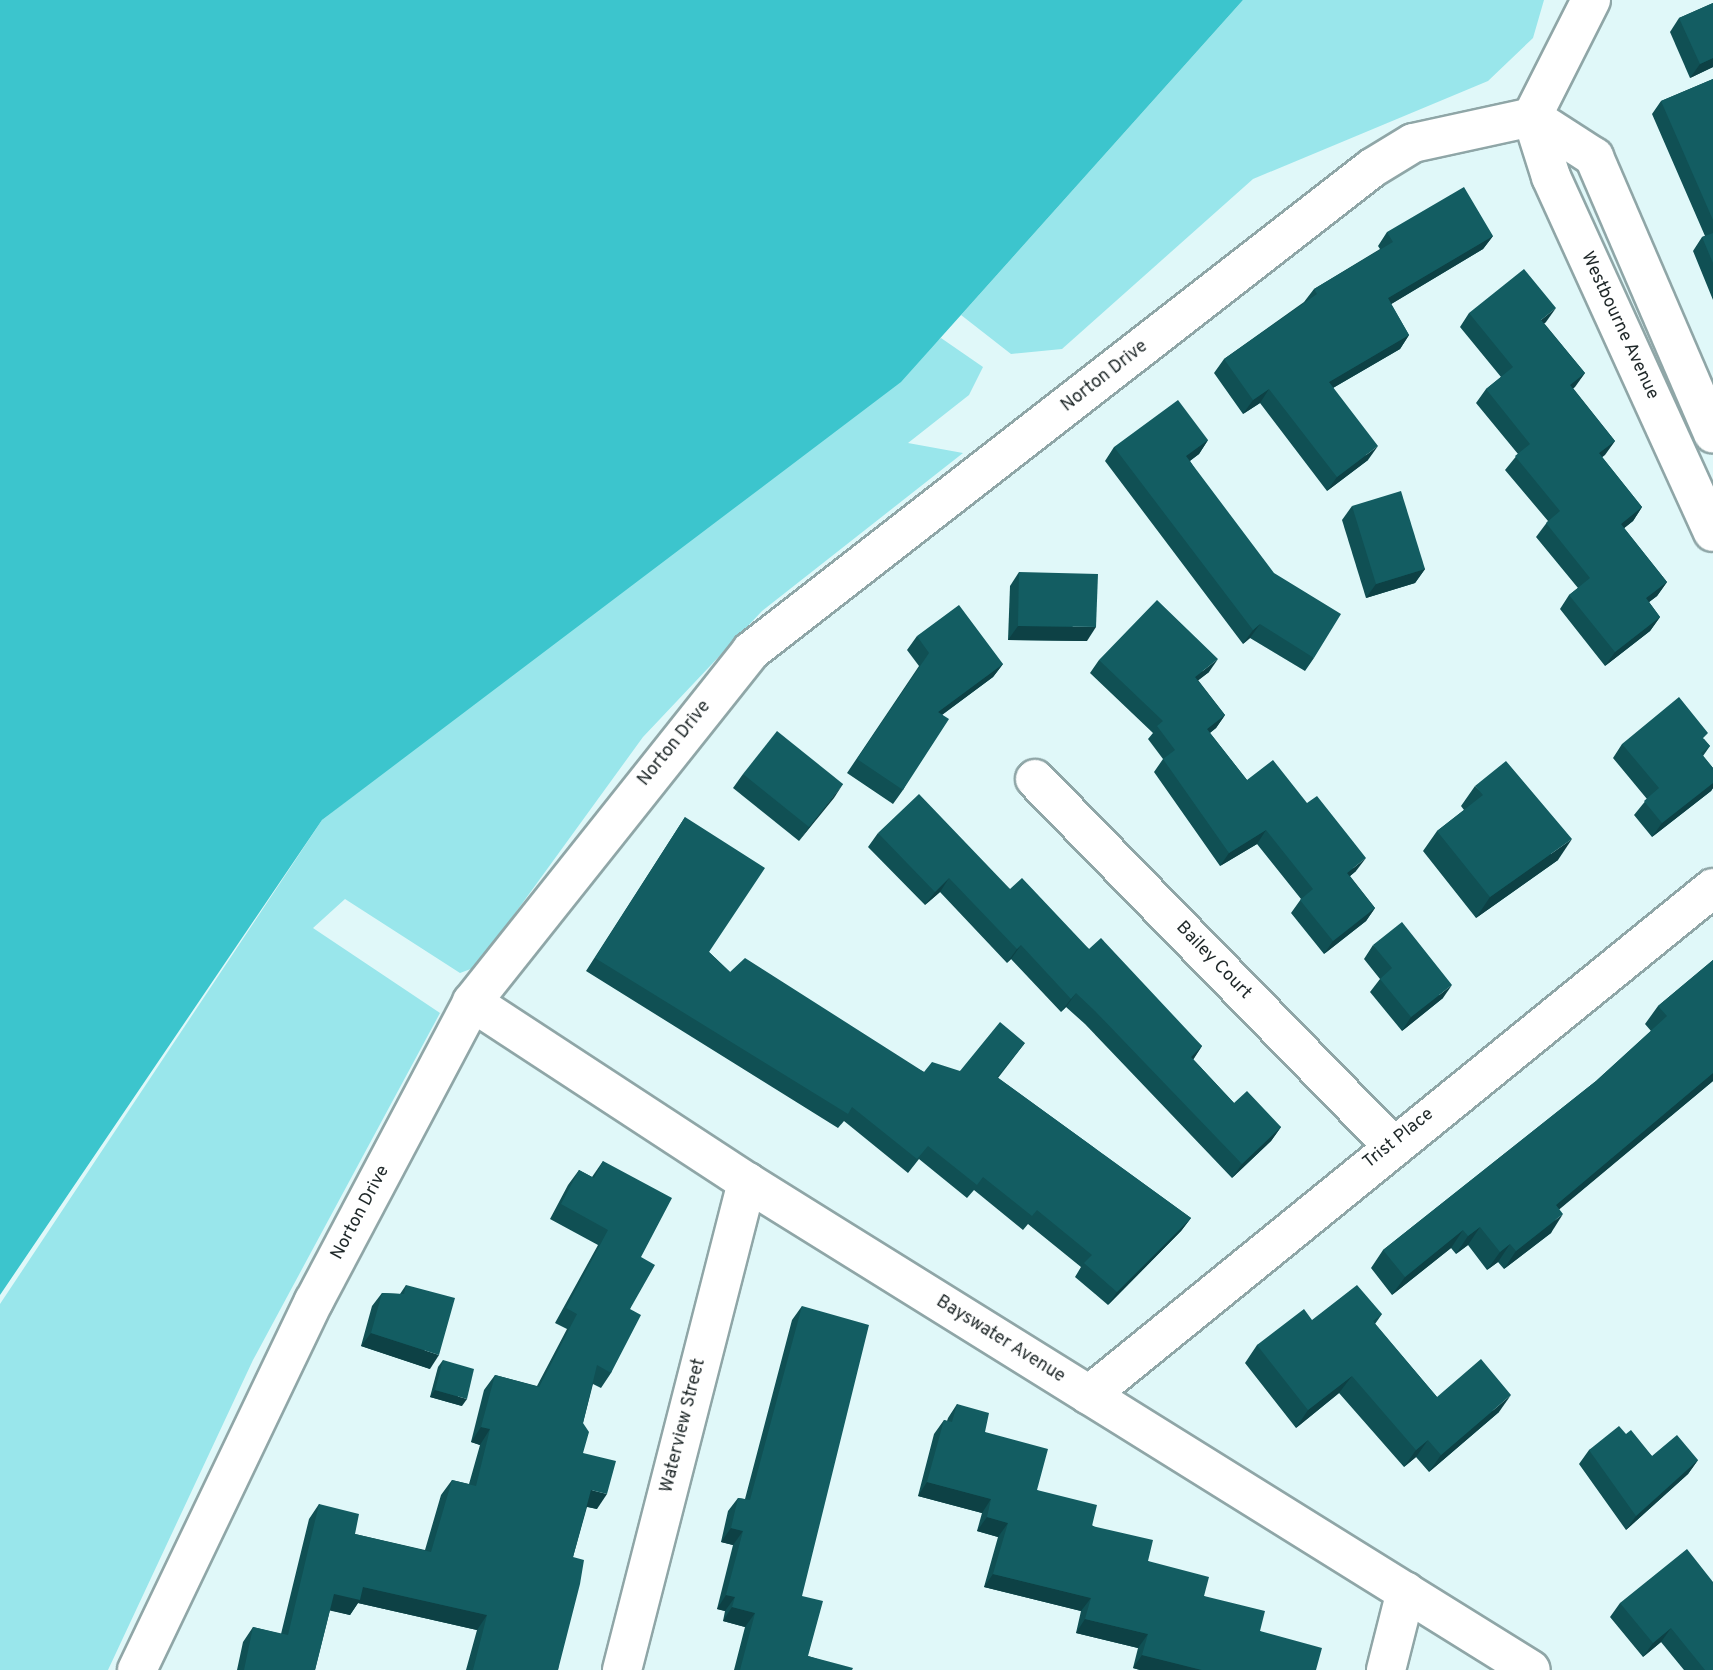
<!DOCTYPE html>
<style>
body{margin:0}
#map{position:relative;width:1713px;height:1670px;overflow:hidden;background:#e0f8f9;font-family:Overpass,sans-serif}
div>[style]{position:absolute}
[style*='--x']{left:calc(var(--x)*1px);top:calc(var(--y)*1px);width:calc(var(--w)*1px);rotate:calc(var(--a)*1deg)}
.green>*{inset:0;background:#99e6eb}
.water>*{inset:0;background:#3cc5cd}
.roads{filter:drop-shadow(2px 0 #8fa6a7) drop-shadow(-2px 0 #8fa6a7) drop-shadow(0 2px #8fa6a7) drop-shadow(0 -2px #8fa6a7)}
.minor>*{height:38px;margin:-19px;padding:0 19px;transform-origin:19px;border-radius:19px;background:#fff}
.wall>*{inset:0;background:#105054}
.shaded-wall>*{inset:0;background:#0d4145}
.building>*{inset:0;background:#135d62}
span{translate:-50% -50%;white-space:nowrap;text-align:center;line-height:1.15;-webkit-text-stroke:7px #fff;paint-order:stroke}
.street-label{font-size:18px;color:#1e2728}
</style>
<div id="map">
<div class="green">
<i style="clip-path:polygon(1243px 0,1544px 0,1533px 38px,1488px 81px,1253px 179px,1062px 349px,1011px 354px,961px 315px)"></i>
<i style="clip-path:polygon(941px 338px,983px 367px,969px 395px,908px 443px,963px 453px,762px 611px,643px 737px,476px 967px,460px 973px,345px 899px,313px 928px,440px 1013px,253px 1360px,108px 1670px,0 1670px,0 1304px,322px 820px)"></i>
</div>
<div class="water">
<i style="clip-path:polygon(0 0,1243px 0,901px 382px,322px 820px,0 1295px)"></i>
</div>
<div class="roads">
<div class="minor">
<i style="--x:1591;--y:0;--w:131;--a:116.8"></i>
<i style="--x:1532;--y:117;--w:63;--a:72.4"></i>
<i style="--x:1551;--y:177;--w:390;--a:65.5"></i>
<i style="--x:1532;--y:117;--w:74;--a:32.8"></i>
<i style="--x:1594;--y:157;--w:301;--a:66.7"></i>
<i style="--x:1035;--y:779;--w:510;--a:45.72"></i>
<i style="--x:472;--y:1002;--w:329;--a:33.2"></i>
<i style="--x:747;--y:1182;--w:923;--a:31.9"></i>
<i style="--x:1089;--y:1395;--w:804;--a:-39.09"></i>
<i style="--x:137;--y:1670;--w:409;--a:-64.4"></i>
<i style="--x:314;--y:1301;--w:338;--a:-62.1"></i>
<i style="--x:472;--y:1002;--w:448;--a:-51.5"></i>
<i style="--x:751;--y:651;--w:787;--a:-37.87"></i>
<i style="--x:1372;--y:168;--w:48;--a:-31.4"></i>
<i style="--x:1413;--y:143;--w:122;--a:-12.3"></i>
<i style="--x:622;--y:1670;--w:504;--a:-75.63"></i>
<i style="--x:1386;--y:1670;--w:81;--a:-75.8"></i>
</div>
</div>
<div class="wall">
<i style="clip-path:polygon(1713px 3px,1713px 67px,1690px 78px,1670px 32px,1679px 18px)"></i>
<i style="clip-path:polygon(1713px 79px,1713px 300px,1693px 251px,1702px 237px,1705px 236px,1652px 114px,1661px 101px)"></i>
<i style="clip-path:polygon(1387px 232px,1493px 236px,1483px 249px,1391px 304px,1409px 335px,1400px 349px,1333px 388px,1368px 460px,1327px 491px,1260px 403px,1243px 414px,1214px 373px,1224px 359px,1304px 302px,1314px 289px,1380px 249px,1378px 246px)"></i>
<i style="clip-path:polygon(1469px 313px,1546px 322px,1544px 323px,1585px 373px,1573px 388px,1615px 441px,1602px 457px,1642px 507px,1633px 521px,1624px 528px,1667px 582px,1657px 596px,1649px 602px,1660px 617px,1650px 631px,1605px 666px,1560px 609px,1569px 595px,1578px 588px,1536px 537px,1548px 521px,1505px 470px,1518px 454px,1476px 403px,1486px 389px,1501px 377px,1460px 327px)"></i>
<i style="clip-path:polygon(1208px 440px,1199px 454px,1190px 461px,1314px 658px,1305px 671px,1250px 638px,1243px 644px,1105px 461px,1114px 447px)"></i>
<i style="clip-path:polygon(1352px 506px,1425px 569px,1415px 583px,1366px 598px,1342px 520px)"></i>
<i style="clip-path:polygon(1019px 572px,1087px 641px,1008px 640px,1010px 586px)"></i>
<i style="clip-path:polygon(917px 636px,1003px 664px,993px 677px,942px 715px,903px 790px,893px 804px,847px 773px,919px 666px,907px 650px)"></i>
<i style="clip-path:polygon(1099px 660px,1209px 672px,1198px 680px,1225px 715px,1216px 728px,1210px 733px,1247px 780px,1356px 871px,1350px 876px,1375px 908px,1366px 921px,1324px 954px,1291px 913px,1301px 899px,1257px 844px,1220px 866px,1154px 772px,1163px 759px,1148px 739px,1153px 733px,1090px 673px)"></i>
<i style="clip-path:polygon(1704px 739px,1710px 746px,1703px 756px,1713px 768px,1713px 788px,1711px 791px,1652px 837px,1634px 815px,1647px 799px,1613px 758px,1622px 744px)"></i>
<i style="clip-path:polygon(743px 774px,843px 784px,799px 841px,733px 788px)"></i>
<i style="clip-path:polygon(1475px 786px,1558px 860px,1476px 918px,1423px 851px,1437px 831px,1464px 810px,1461px 806px)"></i>
<i style="clip-path:polygon(685px 817px,709px 952px,730px 972px,924px 1072px,960px 1071px,1025px 1043px,998px 1078px,1191px 1218px,1181px 1231px,1108px 1305px,1075px 1277px,1081px 1267px,1028px 1224px,1023px 1230px,974px 1190px,967px 1198px,919px 1159px,908px 1173px,844px 1121px,838px 1128px,586px 971px)"></i>
<i style="clip-path:polygon(878px 833px,1010px 889px,1089px 949px,1202px 1046px,1193px 1059px,1234px 1103px,1281px 1127px,1271px 1141px,1232px 1178px,1085px 1024px,1066px 1007px,1061px 1012px,1011px 959px,1007px 963px,940px 892px,925px 905px,868px 847px)"></i>
<i style="clip-path:polygon(1373px 945px,1443px 998px,1402px 1031px,1370px 992px,1380px 979px,1364px 959px)"></i>
<i style="clip-path:polygon(1713px 960px,1713px 1081px,1559px 1209px,1551px 1233px,1504px 1269px,1498px 1262px,1487px 1270px,1468px 1245px,1456px 1254px,1451px 1248px,1392px 1295px,1371px 1268px,1383px 1250px,1596px 1081px,1651px 1031px,1645px 1024px,1658px 1006px)"></i>
<i style="clip-path:polygon(603px 1161px,641px 1257px,630px 1309px,611px 1373px,601px 1388px,593px 1384px,583px 1423px,583px 1453px,597px 1509px,587px 1507px,573px 1557px,558px 1670px,466px 1670px,477px 1630px,358px 1603px,350px 1615px,330px 1610px,315px 1670px,237px 1670px,243px 1642px,253px 1627px,281px 1634px,309px 1519px,319px 1504px,355px 1534px,425px 1550px,441px 1495px,452px 1480px,469px 1484px,480px 1445px,471px 1442px,484px 1390px,495px 1375px,537px 1386px,567px 1329px,555px 1323px,598px 1245px,550px 1219px,568px 1185px,579px 1170px,592px 1177px)"></i>
<i style="clip-path:polygon(406px 1285px,430px 1369px,361px 1346px,372px 1306px,382px 1293px,400px 1294px)"></i>
<i style="clip-path:polygon(802px 1306px,802px 1596px,808px 1656px,852px 1670px,734px 1670px,745px 1627px,723px 1621px,725px 1611px,717px 1609px,733px 1545px,721px 1542px,728px 1511px,738px 1498px,745px 1499px,792px 1320px)"></i>
<i style="clip-path:polygon(1382px 1314px,1375px 1324px,1437px 1397px,1499px 1412px,1429px 1472px,1416px 1457px,1404px 1467px,1339px 1393px,1296px 1428px,1245px 1363px,1257px 1345px,1312px 1320px)"></i>
<i style="clip-path:polygon(443px 1360px,462px 1406px,430px 1397px,438px 1367px)"></i>
<i style="clip-path:polygon(957px 1404px,985px 1432px,1037px 1490px,1148px 1561px,1260px 1631px,1316px 1670px,1140px 1670px,1133px 1668px,1138px 1648px,1076px 1633px,1081px 1611px,984px 1587px,998px 1537px,977px 1531px,982px 1513px,918px 1496px,934px 1434px,944px 1420px,947px 1421px,948px 1418px)"></i>
<i style="clip-path:polygon(1626px 1434px,1652px 1456px,1698px 1460px,1688px 1474px,1626px 1530px,1579px 1464px,1589px 1450px)"></i>
<i style="clip-path:polygon(1713px 1582px,1713px 1670px,1684px 1670px,1661px 1642px,1643px 1657px,1610px 1617px,1620px 1603px)"></i>
</div>
<div class="shaded-wall">
<i style="clip-path:polygon(1713px 58px,1713px 67px,1690px 78px,1700px 64px)"></i>
<i style="clip-path:polygon(1493px 236px,1483px 249px,1378px 312px,1388px 298px)"></i>
<i style="clip-path:polygon(1556px 308px,1546px 322px,1532px 333px,1541px 320px)"></i>
<i style="clip-path:polygon(1409px 335px,1400px 349px,1319px 396px,1329px 382px)"></i>
<i style="clip-path:polygon(1585px 373px,1575px 387px,1561px 399px,1570px 385px)"></i>
<i style="clip-path:polygon(1269px 389px,1260px 403px,1243px 414px,1253px 400px)"></i>
<i style="clip-path:polygon(1208px 440px,1199px 454px,1177px 470px,1186px 456px)"></i>
<i style="clip-path:polygon(1615px 441px,1605px 455px,1589px 467px,1599px 453px)"></i>
<i style="clip-path:polygon(1378px 446px,1368px 460px,1327px 491px,1337px 477px)"></i>
<i style="clip-path:polygon(1642px 507px,1633px 521px,1612px 538px,1621px 524px)"></i>
<i style="clip-path:polygon(1425px 569px,1415px 583px,1366px 598px,1376px 584px)"></i>
<i style="clip-path:polygon(1667px 582px,1657px 596px,1636px 612px,1646px 598px)"></i>
<i style="clip-path:polygon(1660px 617px,1650px 631px,1605px 666px,1615px 652px)"></i>
<i style="clip-path:polygon(1260px 624px,1250px 638px,1243px 644px,1253px 630px)"></i>
<i style="clip-path:polygon(1018px 626px,1096px 627px,1087px 641px,1008px 640px)"></i>
<i style="clip-path:polygon(1218px 659px,1209px 672px,1186px 690px,1195px 677px)"></i>
<i style="clip-path:polygon(1003px 664px,993px 677px,928px 725px,938px 712px)"></i>
<i style="clip-path:polygon(1225px 715px,1216px 728px,1198px 742px,1207px 729px)"></i>
<i style="clip-path:polygon(1713px 783px,1713px 788px,1711px 791px,1652px 837px,1662px 823px)"></i>
<i style="clip-path:polygon(843px 784px,834px 798px,799px 841px,809px 827px)"></i>
<i style="clip-path:polygon(1266px 830px,1257px 844px,1220px 866px,1229px 853px)"></i>
<i style="clip-path:polygon(1572px 839px,1558px 860px,1476px 918px,1490px 897px)"></i>
<i style="clip-path:polygon(1366px 858px,1356px 871px,1338px 886px,1347px 873px)"></i>
<i style="clip-path:polygon(949px 878px,940px 892px,925px 905px,935px 892px)"></i>
<i style="clip-path:polygon(1375px 908px,1366px 921px,1324px 954px,1333px 941px)"></i>
<i style="clip-path:polygon(1021px 945px,1011px 959px,1007px 963px,1017px 949px)"></i>
<i style="clip-path:polygon(1452px 985px,1443px 998px,1402px 1031px,1411px 1017px)"></i>
<i style="clip-path:polygon(1076px 993px,1066px 1007px,1061px 1012px,1071px 999px)"></i>
<i style="clip-path:polygon(1202px 1046px,1193px 1060px,1191px 1057px)"></i>
<i style="clip-path:polygon(1713px 1073px,1713px 1081px,1543px 1223px,1556px 1205px)"></i>
<i style="clip-path:polygon(1281px 1127px,1271px 1141px,1232px 1178px,1242px 1164px)"></i>
<i style="clip-path:polygon(1563px 1214px,1551px 1233px,1504px 1269px,1516px 1251px)"></i>
<i style="clip-path:polygon(1191px 1218px,1181px 1231px,1108px 1305px,1117px 1292px)"></i>
<i style="clip-path:polygon(1480px 1227px,1468px 1245px,1456px 1254px,1468px 1236px)"></i>
<i style="clip-path:polygon(1463px 1230px,1451px 1248px,1392px 1295px,1405px 1277px)"></i>
<i style="clip-path:polygon(1510px 1244px,1498px 1262px,1487px 1270px,1500px 1252px)"></i>
<i style="clip-path:polygon(371px 1333px,439px 1355px,430px 1369px,361px 1346px)"></i>
<i style="clip-path:polygon(1352px 1376px,1339px 1393px,1296px 1428px,1308px 1410px)"></i>
<i style="clip-path:polygon(435px 1390px,467px 1399px,462px 1406px,430px 1397px)"></i>
<i style="clip-path:polygon(1511px 1395px,1499px 1412px,1429px 1472px,1441px 1455px)"></i>
<i style="clip-path:polygon(481px 1427px,490px 1429px,480px 1445px,471px 1442px)"></i>
<i style="clip-path:polygon(1428px 1440px,1416px 1457px,1404px 1467px,1416px 1450px)"></i>
<i style="clip-path:polygon(1698px 1460px,1688px 1474px,1626px 1530px,1636px 1516px)"></i>
<i style="clip-path:polygon(927px 1482px,991px 1499px,982px 1513px,918px 1496px)"></i>
<i style="clip-path:polygon(591px 1490px,607px 1494px,597px 1509px,580px 1505px)"></i>
<i style="clip-path:polygon(987px 1517px,1008px 1523px,998px 1537px,977px 1531px)"></i>
<i style="clip-path:polygon(731px 1528px,743px 1531px,733px 1545px,721px 1542px)"></i>
<i style="clip-path:polygon(993px 1574px,1091px 1598px,1081px 1611px,984px 1587px)"></i>
<i style="clip-path:polygon(363px 1587px,487px 1615px,477px 1630px,358px 1603px,350px 1615px,323px 1609px,334px 1594px)"></i>
<i style="clip-path:polygon(726px 1595px,735px 1597px,725px 1611px,717px 1609px)"></i>
<i style="clip-path:polygon(732px 1607px,755px 1613px,745px 1627px,723px 1621px)"></i>
<i style="clip-path:polygon(1085px 1619px,1148px 1634px,1138px 1648px,1076px 1633px)"></i>
<i style="clip-path:polygon(1671px 1628px,1661px 1642px,1643px 1657px,1653px 1643px)"></i>
<i style="clip-path:polygon(1142px 1655px,1202px 1670px,1140px 1670px,1133px 1668px)"></i>
</div>
<div class="building">
<i style="clip-path:polygon(1713px 3px,1713px 58px,1700px 64px,1679px 18px)"></i>
<i style="clip-path:polygon(1713px 79px,1713px 220px,1661px 101px)"></i>
<i style="clip-path:polygon(1464px 187px,1493px 236px,1388px 298px,1409px 335px,1329px 382px,1378px 446px,1337px 477px,1269px 389px,1253px 400px,1224px 359px,1317px 294px,1314px 289px,1393px 242px,1387px 232px)"></i>
<i style="clip-path:polygon(1713px 233px,1713px 263px,1702px 237px)"></i>
<i style="clip-path:polygon(1524px 269px,1556px 308px,1541px 320px,1585px 373px,1570px 385px,1615px 441px,1599px 453px,1642px 507px,1621px 524px,1667px 582px,1646px 598px,1660px 617px,1615px 652px,1569px 595px,1590px 578px,1546px 523px,1560px 511px,1515px 456px,1530px 444px,1486px 389px,1513px 367px,1469px 313px)"></i>
<i style="clip-path:polygon(1178px 400px,1208px 440px,1186px 456px,1274px 573px,1341px 614px,1314px 658px,1260px 624px,1253px 630px,1114px 447px)"></i>
<i style="clip-path:polygon(1401px 491px,1425px 569px,1376px 584px,1352px 506px)"></i>
<i style="clip-path:polygon(1019px 572px,1098px 574px,1096px 627px,1018px 626px)"></i>
<i style="clip-path:polygon(1157px 600px,1218px 659px,1195px 677px,1225px 715px,1207px 729px,1247px 780px,1273px 760px,1307px 803px,1317px 796px,1366px 858px,1347px 873px,1375px 908px,1333px 941px,1300px 900px,1313px 889px,1266px 830px,1229px 853px,1163px 759px,1175px 750px,1157px 726px,1163px 721px,1099px 660px)"></i>
<i style="clip-path:polygon(959px 605px,1003px 664px,938px 712px,949px 719px,903px 790px,857px 759px,929px 653px,917px 636px)"></i>
<i style="clip-path:polygon(1679px 697px,1708px 733px,1703px 738px,1710px 746px,1701px 753px,1713px 768px,1713px 783px,1662px 823px,1644px 801px,1659px 788px,1622px 744px)"></i>
<i style="clip-path:polygon(777px 731px,843px 784px,809px 827px,743px 774px)"></i>
<i style="clip-path:polygon(1506px 761px,1572px 839px,1490px 897px,1437px 831px,1483px 795px,1475px 786px)"></i>
<i style="clip-path:polygon(919px 794px,1010px 889px,1022px 878px,1089px 949px,1101px 938px,1202px 1046px,1191px 1057px,1234px 1103px,1247px 1091px,1281px 1127px,1242px 1164px,1095px 1011px,1076px 993px,1071px 999px,1021px 945px,1017px 949px,949px 878px,935px 892px,878px 833px)"></i>
<i style="clip-path:polygon(685px 817px,765px 868px,709px 952px,730px 972px,745px 958px,924px 1072px,932px 1062px,960px 1071px,1000px 1022px,1025px 1043px,997px 1077px,1191px 1218px,1117px 1292px,1084px 1263px,1092px 1255px,1037px 1210px,1032px 1216px,983px 1177px,977px 1185px,928px 1146px,917px 1159px,852px 1107px,848px 1114px,595px 958px)"></i>
<i style="clip-path:polygon(1402px 922px,1452px 985px,1411px 1017px,1380px 979px,1392px 968px,1373px 945px)"></i>
<i style="clip-path:polygon(1713px 960px,1713px 1073px,1556px 1205px,1563px 1214px,1516px 1251px,1510px 1244px,1500px 1252px,1480px 1227px,1468px 1236px,1463px 1230px,1405px 1277px,1383px 1250px,1596px 1081px,1667px 1016px,1658px 1006px)"></i>
<i style="clip-path:polygon(603px 1161px,672px 1198px,641px 1257px,655px 1265px,630px 1309px,641px 1315px,611px 1373px,597px 1365px,583px 1423px,589px 1432px,583px 1453px,616px 1461px,607px 1494px,591px 1490px,573px 1557px,584px 1560px,580px 1584px,558px 1670px,473px 1670px,487px 1615px,363px 1587px,360px 1600px,334px 1594px,315px 1670px,244px 1670px,253px 1627px,288px 1635px,319px 1504px,359px 1514px,355px 1534px,431px 1552px,452px 1480px,476px 1486px,490px 1429px,481px 1427px,495px 1375px,539px 1387px,577px 1314px,566px 1308px,608px 1230px,561px 1204px,579px 1170px,594px 1178px)"></i>
<i style="clip-path:polygon(406px 1285px,455px 1298px,439px 1355px,371px 1333px,382px 1293px,404px 1294px)"></i>
<i style="clip-path:polygon(1357px 1285px,1382px 1314px,1373px 1321px,1437px 1397px,1481px 1359px,1511px 1395px,1441px 1455px,1428px 1440px,1416px 1450px,1352px 1376px,1308px 1410px,1257px 1345px,1304px 1309px,1312px 1320px)"></i>
<i style="clip-path:polygon(802px 1306px,869px 1325px,802px 1596px,823px 1601px,808px 1656px,853px 1668px,852px 1670px,740px 1670px,755px 1613px,732px 1607px,735px 1597px,726px 1595px,743px 1531px,731px 1528px,738px 1498px,750px 1500px)"></i>
<i style="clip-path:polygon(443px 1360px,474px 1369px,467px 1399px,435px 1390px)"></i>
<i style="clip-path:polygon(957px 1404px,989px 1413px,985px 1432px,1048px 1449px,1037px 1490px,1097px 1505px,1092px 1526px,1153px 1540px,1148px 1561px,1209px 1577px,1204px 1596px,1265px 1611px,1260px 1631px,1322px 1648px,1316px 1670px,1202px 1670px,1142px 1655px,1148px 1634px,1085px 1619px,1091px 1598px,993px 1574px,1008px 1523px,987px 1517px,991px 1499px,927px 1482px,944px 1420px,952px 1422px)"></i>
<i style="clip-path:polygon(1619px 1426px,1626px 1434px,1631px 1430px,1652px 1456px,1677px 1435px,1698px 1460px,1636px 1516px,1589px 1450px)"></i>
<i style="clip-path:polygon(1687px 1549px,1713px 1582px,1713px 1670px,1705px 1670px,1671px 1628px,1653px 1643px,1620px 1603px)"></i>
</div>
<div class="street-label">
<span style="left:1619px;top:326px;rotate:65deg">Westbourne Avenue</span>
<span style="left:1105px;top:377px;rotate:-38deg">Norton Drive</span>
<span style="left:675px;top:744px;rotate:-51deg">Norton Drive</span>
<span style="left:1213px;top:961px;rotate:46deg">Bailey Court</span>
<span style="left:1399px;top:1139px;rotate:-39deg">Trist Place</span>
<span style="left:361px;top:1213px;rotate:-62deg">Norton Drive</span>
<span style="left:1000px;top:1340px;rotate:32deg">Bayswater Avenue</span>
<span style="left:684px;top:1426px;rotate:-76deg">Waterview Street</span>
</div>
</div>
